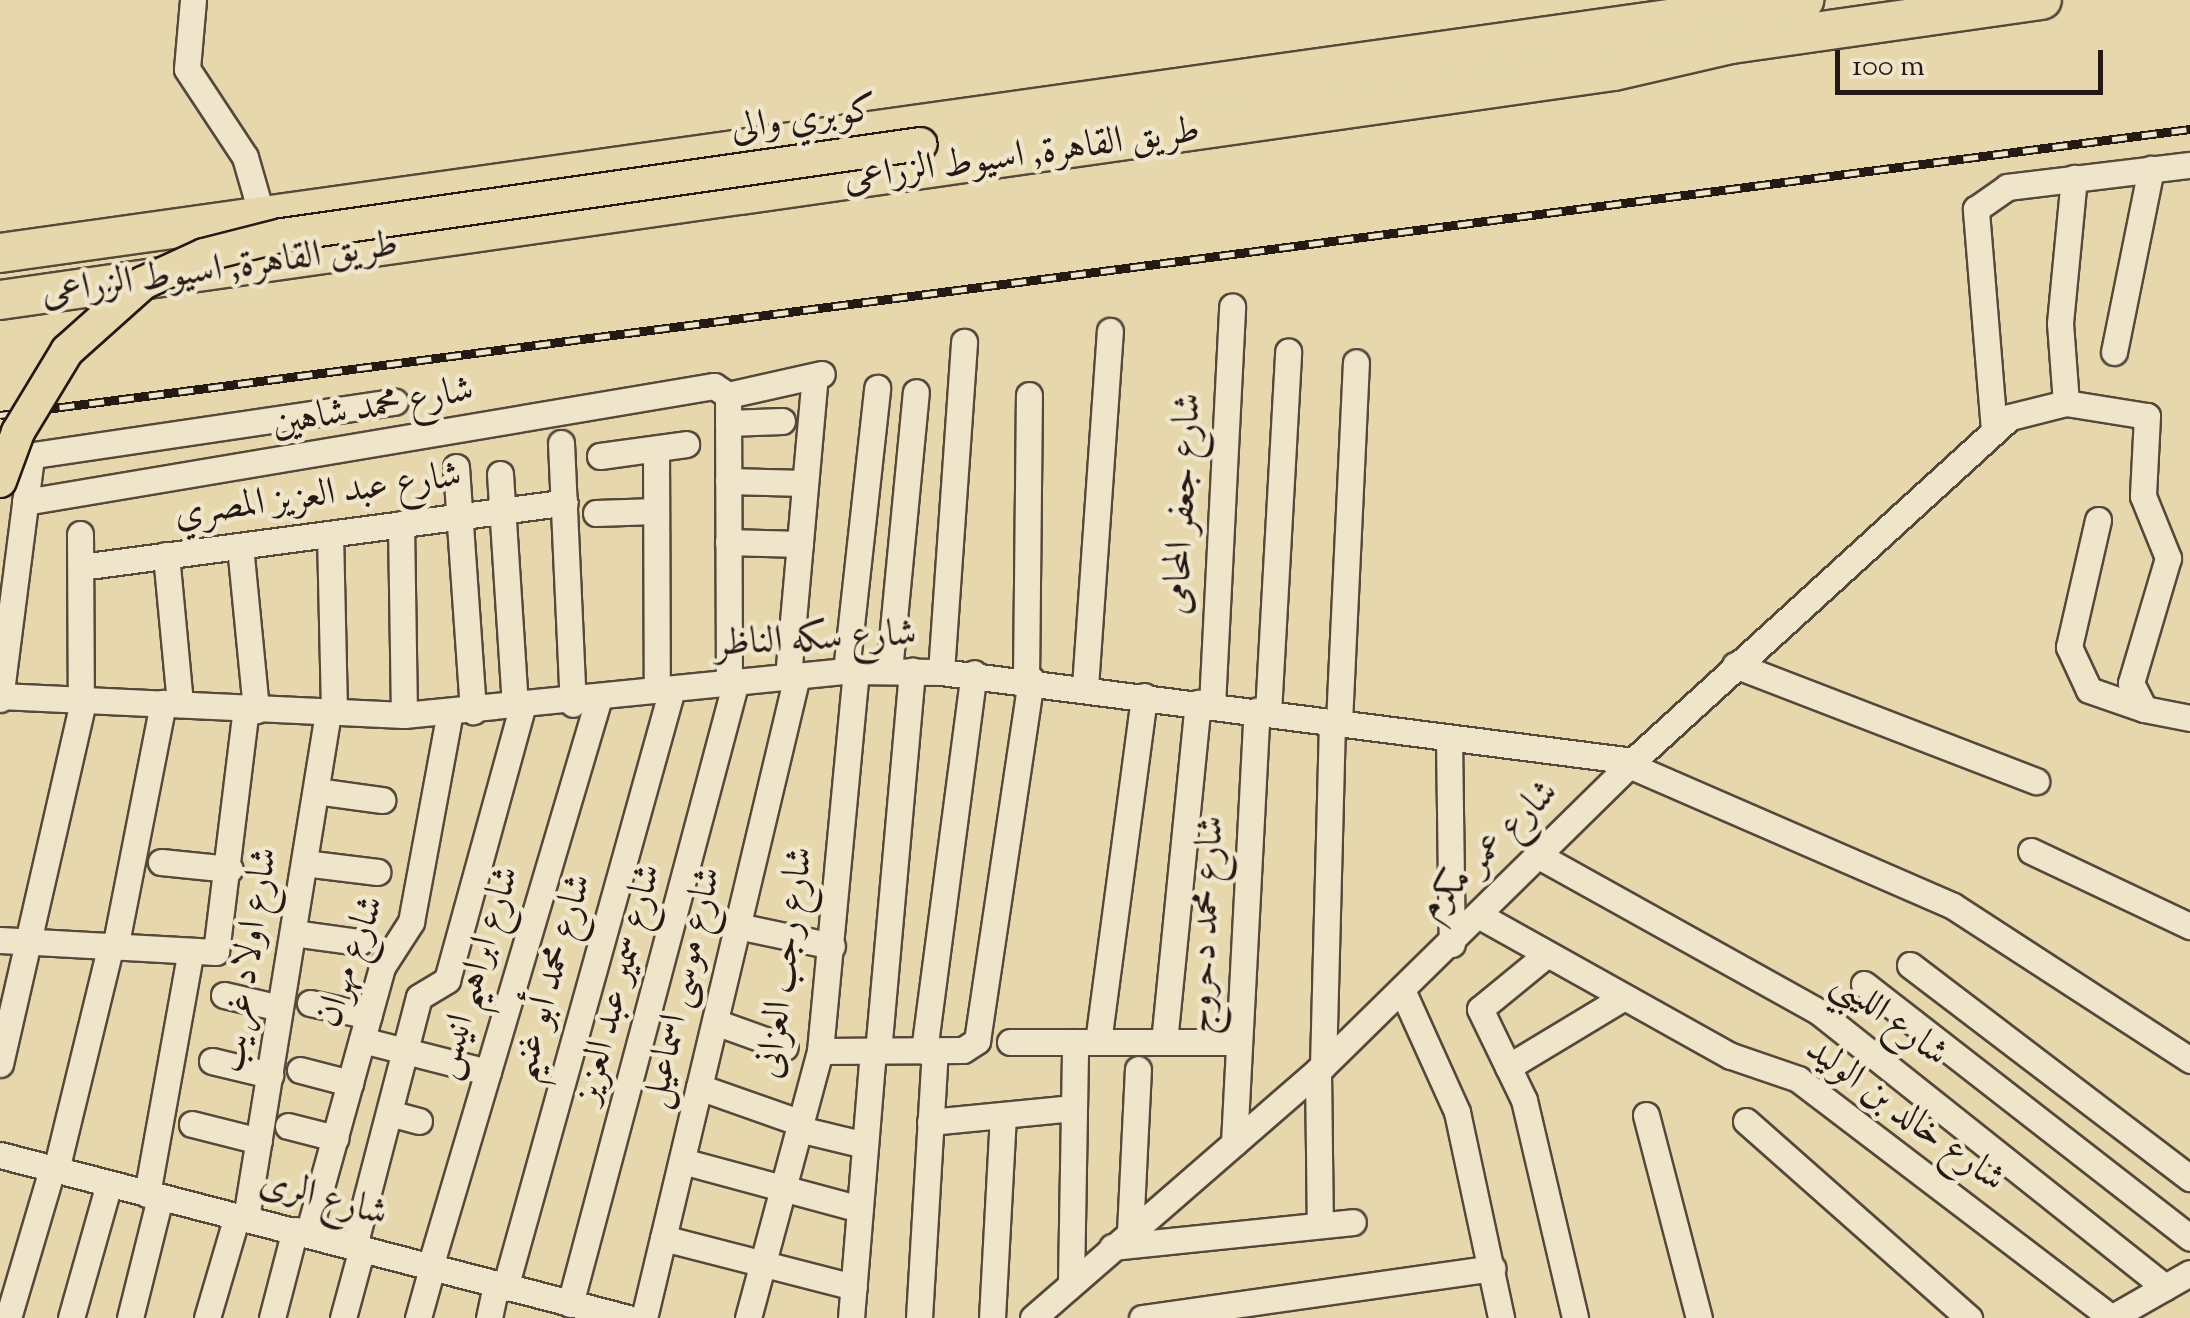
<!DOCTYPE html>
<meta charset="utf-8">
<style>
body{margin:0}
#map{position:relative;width:2190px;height:1318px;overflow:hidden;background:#e6d7ad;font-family:"Sorts Mill Goudy",Amiri,serif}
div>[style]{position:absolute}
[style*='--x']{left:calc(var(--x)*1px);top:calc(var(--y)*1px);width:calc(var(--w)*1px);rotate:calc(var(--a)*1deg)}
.roads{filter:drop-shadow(2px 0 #56483a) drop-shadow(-2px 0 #56483a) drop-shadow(0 2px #56483a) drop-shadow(0 -2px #56483a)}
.minor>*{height:25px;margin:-12.5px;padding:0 12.5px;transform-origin:12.5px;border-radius:12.5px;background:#efe5ca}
.major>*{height:32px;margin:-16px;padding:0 16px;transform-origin:16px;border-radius:16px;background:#e6d7ad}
.highway>*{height:38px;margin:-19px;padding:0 19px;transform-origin:19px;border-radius:19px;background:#e6d7ad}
.rail>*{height:9px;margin-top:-4.5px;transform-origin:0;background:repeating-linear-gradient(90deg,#efe5ca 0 15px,#261913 0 30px);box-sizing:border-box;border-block:2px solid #261913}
.bridges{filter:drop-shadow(2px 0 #261913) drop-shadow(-2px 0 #261913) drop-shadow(0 2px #261913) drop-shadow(0 -2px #261913)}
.major-bridge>*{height:32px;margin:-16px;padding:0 16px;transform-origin:16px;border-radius:16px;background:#e6d7ad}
span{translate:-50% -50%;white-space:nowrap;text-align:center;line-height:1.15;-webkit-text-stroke:9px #efe5ca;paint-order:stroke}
.street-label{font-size:38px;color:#261913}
.scale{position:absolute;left:1835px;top:50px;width:268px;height:45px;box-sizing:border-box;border:5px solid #261913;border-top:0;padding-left:12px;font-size:30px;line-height:35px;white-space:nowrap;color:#261913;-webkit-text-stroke:8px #efe5ca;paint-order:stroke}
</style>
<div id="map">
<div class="roads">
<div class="minor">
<i style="--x:193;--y:0;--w:69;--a:95"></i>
<i style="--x:187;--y:69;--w:105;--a:56.6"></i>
<i style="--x:245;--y:157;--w:61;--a:73.9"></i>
<i style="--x:2114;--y:352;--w:187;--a:-78.6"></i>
<i style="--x:728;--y:395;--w:287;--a:89.8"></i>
<i style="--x:728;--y:395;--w:96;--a:-12.6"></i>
<i style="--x:2066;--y:403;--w:80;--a:-94.3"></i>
<i style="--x:2060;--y:323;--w:146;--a:-84.5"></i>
<i style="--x:728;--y:423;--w:54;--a:-2.1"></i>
<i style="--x:1994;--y:430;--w:222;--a:-94.7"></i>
<i style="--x:1976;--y:209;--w:38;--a:-35"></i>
<i style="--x:2007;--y:187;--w:184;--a:-6.9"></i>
<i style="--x:561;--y:443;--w:261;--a:87.4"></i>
<i style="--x:656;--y:449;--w:241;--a:89.8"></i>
<i style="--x:600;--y:456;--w:87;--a:-7.9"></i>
<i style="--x:0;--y:460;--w:399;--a:-8.4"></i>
<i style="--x:456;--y:467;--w:245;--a:86"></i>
<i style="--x:500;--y:474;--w:234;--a:86.3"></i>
<i style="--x:728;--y:481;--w:77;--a:1.5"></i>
<i style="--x:25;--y:502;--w:699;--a:-9.56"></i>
<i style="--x:714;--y:386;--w:17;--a:33"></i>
<i style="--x:596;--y:513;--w:60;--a:-1.9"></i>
<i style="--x:2098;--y:520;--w:130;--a:102.9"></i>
<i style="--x:2069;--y:647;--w:47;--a:65.1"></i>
<i style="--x:2089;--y:690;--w:58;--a:19.1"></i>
<i style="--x:401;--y:524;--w:191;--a:89.1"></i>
<i style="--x:80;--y:534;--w:164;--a:89.7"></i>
<i style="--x:330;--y:534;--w:179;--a:88.7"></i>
<i style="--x:728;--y:542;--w:72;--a:1.6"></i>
<i style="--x:240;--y:546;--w:165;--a:84.4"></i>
<i style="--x:166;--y:555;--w:150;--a:84.6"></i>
<i style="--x:81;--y:567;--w:488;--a:-7.6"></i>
<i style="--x:1735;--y:665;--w:323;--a:21.1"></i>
<i style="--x:846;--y:671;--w:285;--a:-83.7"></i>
<i style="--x:889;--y:671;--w:280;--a:-84.5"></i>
<i style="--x:941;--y:672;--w:331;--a:-86"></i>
<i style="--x:788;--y:677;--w:302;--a:-84.9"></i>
<i style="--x:1026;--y:679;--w:284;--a:-89.4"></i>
<i style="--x:1085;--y:687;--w:357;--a:-86"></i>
<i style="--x:0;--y:696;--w:404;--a:2.7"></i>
<i style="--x:404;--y:715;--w:444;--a:-5.7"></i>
<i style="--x:846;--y:671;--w:95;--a:0.6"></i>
<i style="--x:941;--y:672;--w:698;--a:7.33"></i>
<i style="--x:0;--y:699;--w:245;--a:-82.7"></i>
<i style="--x:1212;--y:705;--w:399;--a:-87.1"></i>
<i style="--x:1268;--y:713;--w:362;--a:-86.8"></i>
<i style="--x:1339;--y:722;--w:360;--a:-87.3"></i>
<i style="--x:1449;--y:739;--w:205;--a:89.2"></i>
<i style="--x:1629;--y:765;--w:353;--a:23.5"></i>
<i style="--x:1953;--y:906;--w:283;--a:33"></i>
<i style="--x:316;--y:791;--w:67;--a:7.8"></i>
<i style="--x:2031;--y:851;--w:176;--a:25.3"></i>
<i style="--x:1539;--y:856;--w:321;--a:29.1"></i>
<i style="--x:1819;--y:1012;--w:442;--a:38.5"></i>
<i style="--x:161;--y:862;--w:69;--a:5.8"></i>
<i style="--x:304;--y:863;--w:74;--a:7"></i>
<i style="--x:1480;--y:916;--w:287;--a:29.2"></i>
<i style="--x:1731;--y:1056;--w:71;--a:18.9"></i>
<i style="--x:1798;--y:1079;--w:395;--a:37.3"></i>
<i style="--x:738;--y:926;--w:96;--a:12"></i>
<i style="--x:293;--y:933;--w:67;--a:7.8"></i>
<i style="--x:0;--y:940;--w:216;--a:3.2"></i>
<i style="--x:216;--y:952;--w:245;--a:-83"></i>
<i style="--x:115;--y:948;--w:250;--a:-78.9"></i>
<i style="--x:1546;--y:955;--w:85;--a:140.7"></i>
<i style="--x:1480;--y:1009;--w:101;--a:64.2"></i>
<i style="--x:1524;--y:1100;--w:224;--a:76.8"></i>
<i style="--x:1910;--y:965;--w:352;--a:37.3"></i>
<i style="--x:1864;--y:984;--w:413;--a:37.9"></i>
<i style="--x:1402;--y:990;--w:134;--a:65.7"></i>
<i style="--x:1457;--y:1112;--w:211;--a:77.9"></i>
<i style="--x:224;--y:995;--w:57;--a:13.1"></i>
<i style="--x:310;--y:1003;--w:60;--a:12.4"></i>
<i style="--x:715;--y:1022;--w:74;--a:19.7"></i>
<i style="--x:362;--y:1040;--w:130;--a:14.3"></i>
<i style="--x:1010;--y:1042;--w:229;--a:0"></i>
<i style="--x:1098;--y:1042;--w:349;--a:-82.4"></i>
<i style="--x:1164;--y:1042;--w:341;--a:-84.3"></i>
<i style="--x:820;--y:1051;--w:143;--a:-0.4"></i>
<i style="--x:963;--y:1050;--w:17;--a:-33"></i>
<i style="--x:977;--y:1041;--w:366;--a:-81.5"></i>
<i style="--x:924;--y:1051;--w:381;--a:-82.5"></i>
<i style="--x:878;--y:1052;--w:383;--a:-84.9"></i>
<i style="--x:212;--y:1061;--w:60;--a:13.6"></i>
<i style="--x:0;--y:1064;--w:376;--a:-77.1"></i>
<i style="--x:1323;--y:1066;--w:345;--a:-88.5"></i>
<i style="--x:1508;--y:1067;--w:135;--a:-31.1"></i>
<i style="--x:300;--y:1070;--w:52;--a:14.6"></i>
<i style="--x:1318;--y:1070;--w:155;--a:89.3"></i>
<i style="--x:699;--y:1087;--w:108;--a:19.4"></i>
<i style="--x:389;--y:1113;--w:31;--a:15"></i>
<i style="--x:1646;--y:1115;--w:210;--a:75.4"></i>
<i style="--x:1746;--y:1121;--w:298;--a:41.5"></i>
<i style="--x:930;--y:1122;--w:144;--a:-5.6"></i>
<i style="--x:192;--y:1124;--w:69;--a:14.2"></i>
<i style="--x:288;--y:1126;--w:49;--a:14.3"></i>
<i style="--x:799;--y:1129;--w:68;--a:13.6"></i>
<i style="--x:1234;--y:1143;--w:433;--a:-87"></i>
<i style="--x:0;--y:1155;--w:649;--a:14.55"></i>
<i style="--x:682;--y:1161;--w:184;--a:15.1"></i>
<i style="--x:56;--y:1170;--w:228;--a:-76.3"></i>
<i style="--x:147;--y:1194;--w:244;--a:-79.8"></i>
<i style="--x:246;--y:1218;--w:512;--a:-80.78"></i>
<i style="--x:1130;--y:1232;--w:163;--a:-87.2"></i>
<i style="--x:308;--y:1234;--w:277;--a:-74.5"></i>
<i style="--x:382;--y:967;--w:54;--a:-57.2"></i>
<i style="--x:411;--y:922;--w:214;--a:-79.5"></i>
<i style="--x:663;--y:1238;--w:197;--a:14.4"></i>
<i style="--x:354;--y:1246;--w:257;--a:-75.4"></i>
<i style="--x:419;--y:997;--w:33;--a:-31"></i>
<i style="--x:447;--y:980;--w:282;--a:-74.6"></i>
<i style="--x:1112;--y:1247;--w:242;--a:-5.9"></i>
<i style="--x:430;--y:1267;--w:590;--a:-73.47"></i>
<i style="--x:1071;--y:1282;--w:240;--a:-89"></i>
<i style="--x:505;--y:1288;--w:622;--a:-74.42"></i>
<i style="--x:570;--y:1304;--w:645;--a:-75.08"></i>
<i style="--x:8;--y:1318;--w:155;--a:-73.5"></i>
<i style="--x:71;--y:1318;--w:139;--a:-74.2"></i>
<i style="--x:130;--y:1318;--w:124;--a:-76"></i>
<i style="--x:207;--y:1318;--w:106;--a:-73.6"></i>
<i style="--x:272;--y:1318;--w:91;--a:-75.4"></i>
<i style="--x:343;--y:1318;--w:73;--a:-74.8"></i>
<i style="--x:418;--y:1318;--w:52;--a:-74.4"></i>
<i style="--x:489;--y:1318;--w:33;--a:-78"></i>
<i style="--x:644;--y:1318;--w:660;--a:-76.6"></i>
<i style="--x:748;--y:1318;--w:277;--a:-74.9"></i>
<i style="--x:820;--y:1051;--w:382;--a:-84.6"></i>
<i style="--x:851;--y:1318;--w:267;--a:-85.3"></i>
<i style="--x:919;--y:1318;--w:267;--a:-86.6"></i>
<i style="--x:992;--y:1318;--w:203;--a:-86.9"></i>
<i style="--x:1033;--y:1318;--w:384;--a:-41"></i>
<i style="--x:1323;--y:1066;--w:435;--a:-44.5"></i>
<i style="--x:1633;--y:761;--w:510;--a:-42.38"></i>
<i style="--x:2010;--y:417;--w:58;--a:-14"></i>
<i style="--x:2066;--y:403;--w:82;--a:9.1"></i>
<i style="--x:2147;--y:416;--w:80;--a:92.9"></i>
<i style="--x:2143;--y:496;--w:67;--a:68"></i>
<i style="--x:2168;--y:558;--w:130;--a:106.5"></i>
<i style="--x:2131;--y:683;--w:29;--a:63"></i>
<i style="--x:2144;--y:709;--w:47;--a:11.1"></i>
<i style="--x:1142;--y:1318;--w:354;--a:-8.1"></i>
<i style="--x:2111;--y:1318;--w:91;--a:-29.7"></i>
</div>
<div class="major">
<i style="--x:921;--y:144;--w:654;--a:-8.09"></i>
<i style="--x:1568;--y:52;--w:112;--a:-3.6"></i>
</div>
<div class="highway">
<i style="--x:0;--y:253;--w:1822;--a:-7.98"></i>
<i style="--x:0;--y:300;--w:1630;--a:-8.08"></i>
<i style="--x:1614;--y:71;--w:120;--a:-13"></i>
<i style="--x:1731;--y:44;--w:314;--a:-8.1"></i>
</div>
</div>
<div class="rail">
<i style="--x:0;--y:415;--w:2209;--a:-7.44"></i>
</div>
<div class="bridges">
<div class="major-bridge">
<i style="--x:0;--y:481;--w:52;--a:-69.8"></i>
<i style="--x:18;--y:432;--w:95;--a:-58.8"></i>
<i style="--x:67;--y:351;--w:102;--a:-41.8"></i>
<i style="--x:143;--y:283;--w:67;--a:-24.7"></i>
<i style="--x:204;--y:255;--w:81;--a:-14.2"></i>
<i style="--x:283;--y:235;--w:644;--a:-8.12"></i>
</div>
</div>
<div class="street-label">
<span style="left:804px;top:121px;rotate:-8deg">كوبري والى</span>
<span style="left:1022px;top:157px;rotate:-8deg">طريق القاهرة, اسيوط الزراعى</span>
<span style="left:220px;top:271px;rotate:-8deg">طريق القاهرة, اسيوط الزراعى</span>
<span style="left:373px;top:409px;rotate:-10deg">شارع محمد شاهين</span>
<span style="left:318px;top:497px;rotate:-8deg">شارع عبد العزيز المصري</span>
<span style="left:1185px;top:504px;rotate:-87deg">شارع جعفر المحامى</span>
<span style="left:816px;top:641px;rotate:-3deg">شارع سكه الناظر</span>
<span style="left:1490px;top:851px;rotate:-45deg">شارع عمر مكرم</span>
<span style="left:1208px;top:925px;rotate:-87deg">شارع محمد دحروج</span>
<span style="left:250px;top:960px;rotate:-81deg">شارع اولاد غريب</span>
<span style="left:352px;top:962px;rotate:-70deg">شارع مهران</span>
<span style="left:787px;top:963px;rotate:-82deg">شارع رجب العزانى</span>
<span style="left:478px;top:973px;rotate:-73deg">شارع ابراهيم انيس</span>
<span style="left:553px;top:978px;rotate:-74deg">شارع محمد أبو غنيم</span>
<span style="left:620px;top:984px;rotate:-75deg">شارع سمير عبد العزيز</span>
<span style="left:684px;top:988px;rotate:-77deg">شارع موسى اسماعيل</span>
<span style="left:1889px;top:1020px;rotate:37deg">شارع الليبي</span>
<span style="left:1904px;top:1116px;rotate:36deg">شارع خالد بن الوليد</span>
<span style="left:323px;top:1200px;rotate:15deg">شارع الرى</span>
</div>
<div class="scale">100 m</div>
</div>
